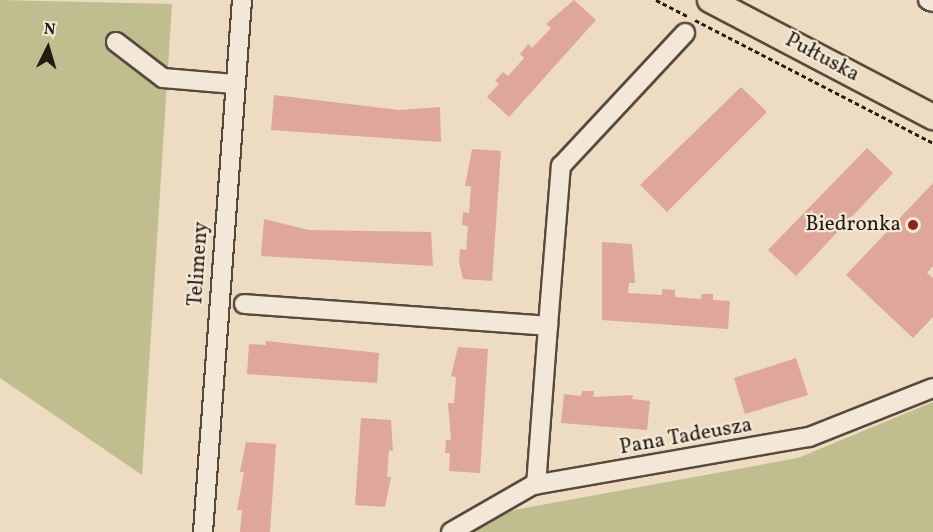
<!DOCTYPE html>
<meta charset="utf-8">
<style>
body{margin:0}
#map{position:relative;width:933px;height:532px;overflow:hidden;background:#eddbc2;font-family:Vollkorn,serif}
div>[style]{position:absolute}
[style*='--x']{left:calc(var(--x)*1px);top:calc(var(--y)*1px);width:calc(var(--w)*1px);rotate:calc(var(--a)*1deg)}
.green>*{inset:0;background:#c0be8e}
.building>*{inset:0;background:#dea79a}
.path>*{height:3px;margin-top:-1.5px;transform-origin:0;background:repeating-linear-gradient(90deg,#251a11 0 4.5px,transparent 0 7.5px)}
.roads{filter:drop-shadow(2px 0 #574a3d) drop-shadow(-2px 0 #574a3d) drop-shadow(0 2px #574a3d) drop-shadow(0 -2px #574a3d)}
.minor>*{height:18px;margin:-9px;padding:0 9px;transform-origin:9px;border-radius:9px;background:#f3e8d7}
.major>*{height:24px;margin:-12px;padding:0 12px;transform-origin:12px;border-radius:12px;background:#eddbc2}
.dots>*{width:16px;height:16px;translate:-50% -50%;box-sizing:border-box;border:3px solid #f3e8d7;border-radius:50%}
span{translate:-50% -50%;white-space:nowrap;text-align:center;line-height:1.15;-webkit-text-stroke:4.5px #f3e8d7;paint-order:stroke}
.street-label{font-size:21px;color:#251a11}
.poi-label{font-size:21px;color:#251a11}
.right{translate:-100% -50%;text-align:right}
.north{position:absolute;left:18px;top:18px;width:60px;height:60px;-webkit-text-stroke:4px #f3e8d7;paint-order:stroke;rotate:5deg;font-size:16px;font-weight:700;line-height:24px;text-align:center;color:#251a11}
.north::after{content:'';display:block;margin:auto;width:21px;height:27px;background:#251a11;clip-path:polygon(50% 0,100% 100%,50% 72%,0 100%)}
</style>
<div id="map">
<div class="green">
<i style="clip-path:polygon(0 0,172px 4px,142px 475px,0 378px)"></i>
<i style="clip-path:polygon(933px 402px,933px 532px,475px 532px,488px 520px,514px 510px,798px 458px)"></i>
</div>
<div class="building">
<i style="clip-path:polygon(574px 0,596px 20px,509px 117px,487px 97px,499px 84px,495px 81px,503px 72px,508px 76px,524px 58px,520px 54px,528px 44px,532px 48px,551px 28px,546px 24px)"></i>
<i style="clip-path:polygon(741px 87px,767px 112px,667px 212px,640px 185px)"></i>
<i style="clip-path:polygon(274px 95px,399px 110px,440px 107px,441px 142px,271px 130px)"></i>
<i style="clip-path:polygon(867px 148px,893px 173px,796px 276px,768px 250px)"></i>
<i style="clip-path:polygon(472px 149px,501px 151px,492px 281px,463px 279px,459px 262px,460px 249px,466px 250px,468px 226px,462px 225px,463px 212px,469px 213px,471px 186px,465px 186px)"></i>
<i style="clip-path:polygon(933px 183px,933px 266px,927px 273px,933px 278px,933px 317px,913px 338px,846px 275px)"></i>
<i style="clip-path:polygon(264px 219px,309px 230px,431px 232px,433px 266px,261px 256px)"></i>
<i style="clip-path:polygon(602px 242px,632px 244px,635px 283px,629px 283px,628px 293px,662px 295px,662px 289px,675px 290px,675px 297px,701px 299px,702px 294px,713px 294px,713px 300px,730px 301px,728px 329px,602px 320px)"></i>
<i style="clip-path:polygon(266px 341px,379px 353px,377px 383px,247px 374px,249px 344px,266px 345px)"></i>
<i style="clip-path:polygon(458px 347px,488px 349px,480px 473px,449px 471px,450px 453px,445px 453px,446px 440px,451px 440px,448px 403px,454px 403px,456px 377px,451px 376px)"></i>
<i style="clip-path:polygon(796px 358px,808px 395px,745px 414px,734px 378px)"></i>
<i style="clip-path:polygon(582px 391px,594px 391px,593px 397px,633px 395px,632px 399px,650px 401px,647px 430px,561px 423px,564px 394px,581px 396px)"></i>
<i style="clip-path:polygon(361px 418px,391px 420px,393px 451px,389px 450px,387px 477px,391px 477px,385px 507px,355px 505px)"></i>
<i style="clip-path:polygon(246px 442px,276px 444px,270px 532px,240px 532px,242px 510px,237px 510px,244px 472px,240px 472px)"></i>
</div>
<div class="path">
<i style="--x:656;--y:0;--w:37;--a:27"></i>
<i style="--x:695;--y:20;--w:268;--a:27.3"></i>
</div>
<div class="roads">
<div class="minor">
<i style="--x:928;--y:0;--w:5;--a:22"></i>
<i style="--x:116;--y:42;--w:59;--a:37.5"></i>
<i style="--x:163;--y:78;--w:71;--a:4.8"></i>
<i style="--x:244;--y:304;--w:305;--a:4.1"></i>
<i style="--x:548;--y:326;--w:159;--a:94.3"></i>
<i style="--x:548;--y:326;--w:161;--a:-85.4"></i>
<i style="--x:561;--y:166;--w:182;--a:-47"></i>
<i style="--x:203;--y:532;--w:533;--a:-85.81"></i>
<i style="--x:451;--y:532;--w:95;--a:-29.8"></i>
<i style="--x:533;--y:485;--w:280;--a:-9.9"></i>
<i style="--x:809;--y:437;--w:133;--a:-21.6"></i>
</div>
<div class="major">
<i style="--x:710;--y:0;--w:252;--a:27.7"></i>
</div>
</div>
<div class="dots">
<i style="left:913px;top:225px;background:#8f2418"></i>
</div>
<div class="street-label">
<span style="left:822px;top:58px;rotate:28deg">Pułtuska</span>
<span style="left:199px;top:264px;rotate:-86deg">Telimeny</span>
<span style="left:686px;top:437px;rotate:-10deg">Pana Tadeusza</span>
</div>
<div class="poi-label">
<span class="right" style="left:901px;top:225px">Biedronka</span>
</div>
<div class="north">N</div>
</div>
